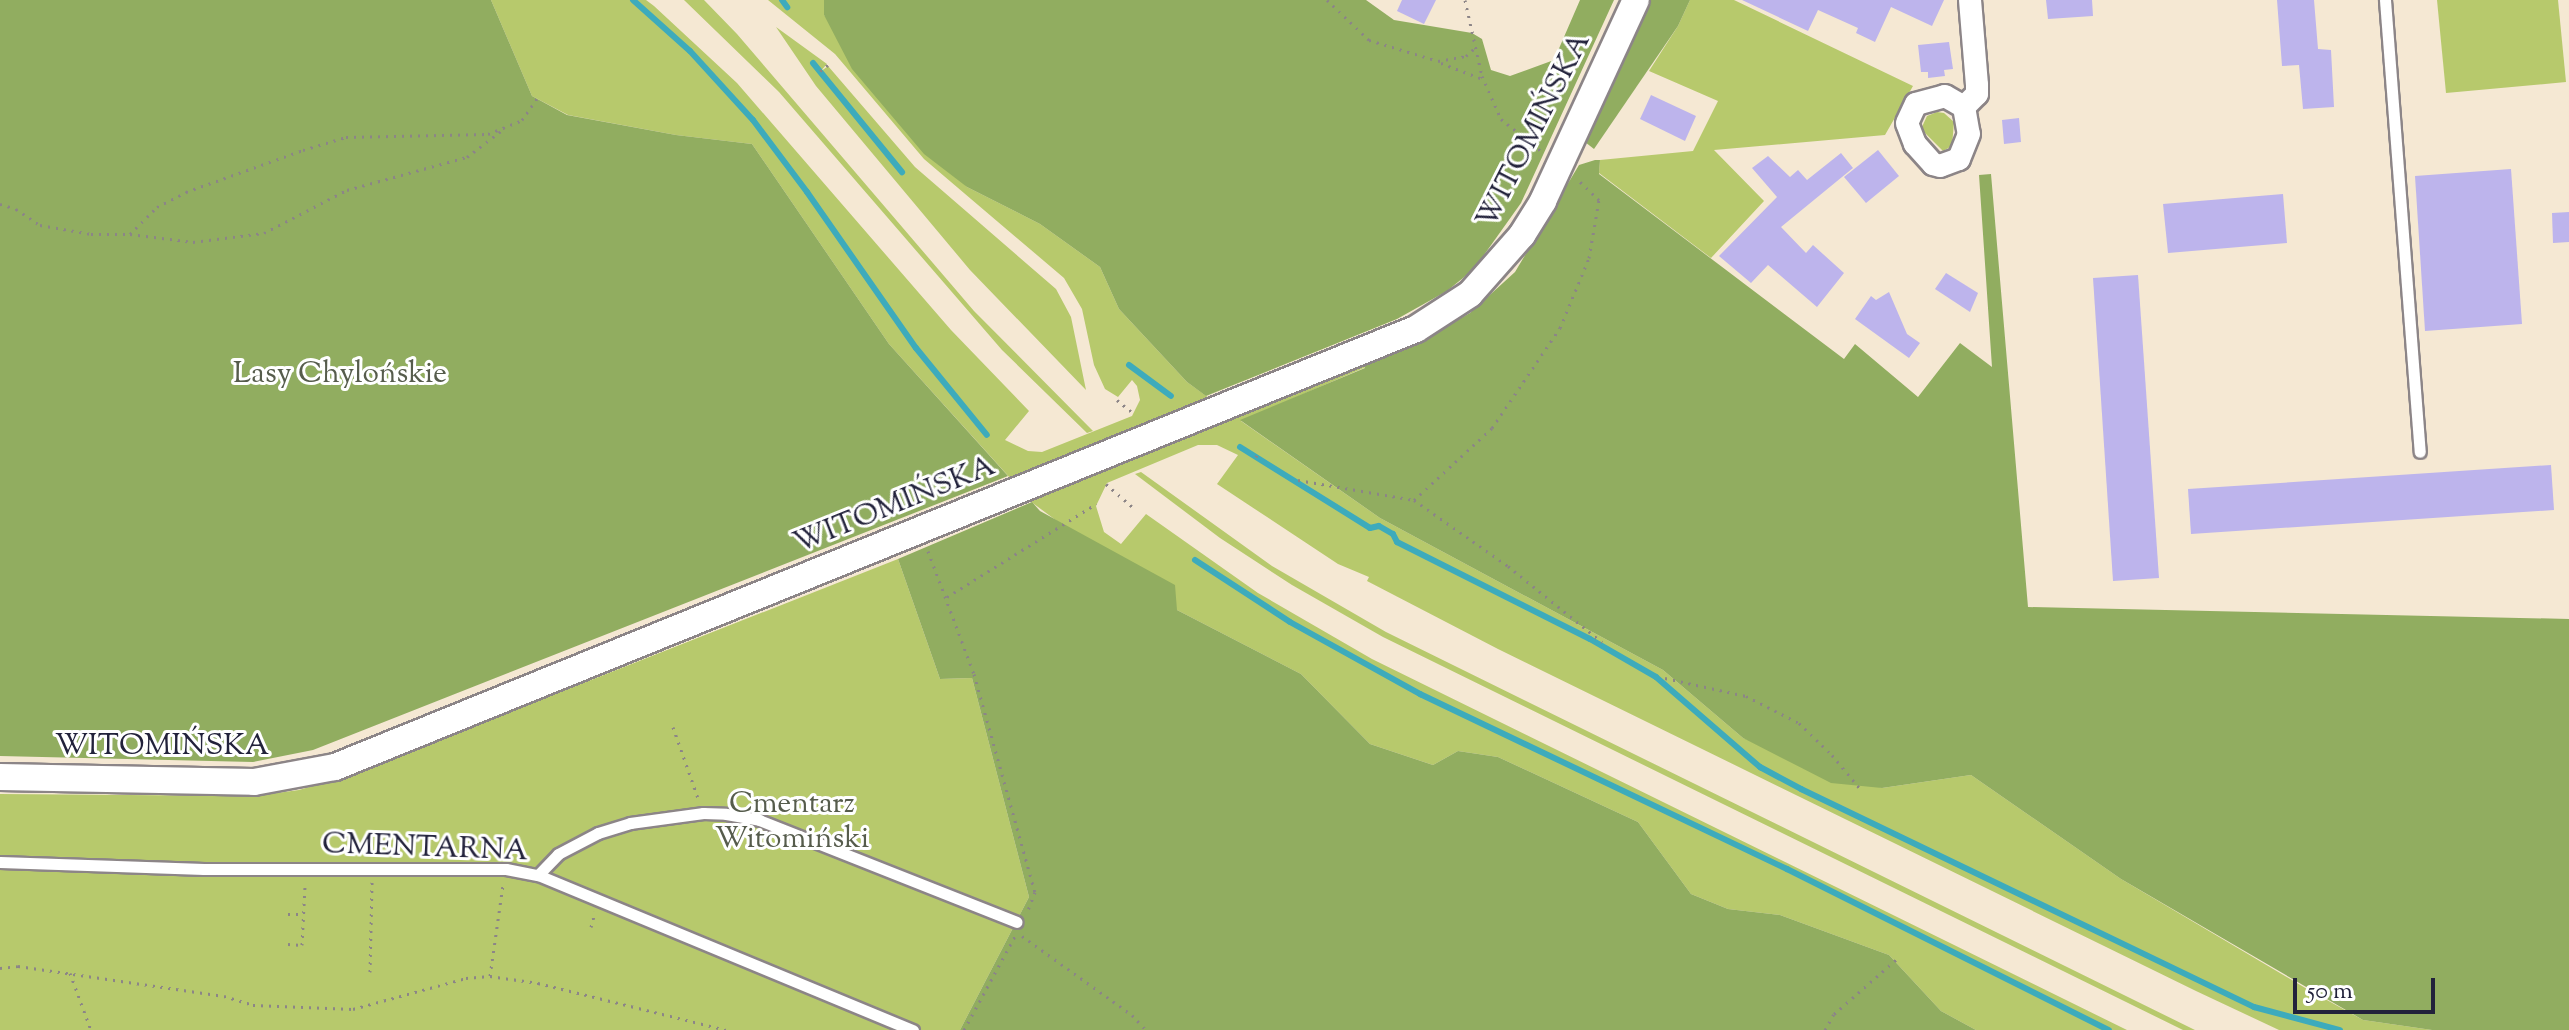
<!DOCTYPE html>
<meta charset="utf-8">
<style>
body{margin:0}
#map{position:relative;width:2569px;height:1030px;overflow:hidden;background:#f5e8d3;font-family:"Sorts Mill Goudy",serif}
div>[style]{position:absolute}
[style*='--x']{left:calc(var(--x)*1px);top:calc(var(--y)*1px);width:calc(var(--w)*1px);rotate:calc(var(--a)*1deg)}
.green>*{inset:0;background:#b7c96c}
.forest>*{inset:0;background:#91ad60}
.stream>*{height:6px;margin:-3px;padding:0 3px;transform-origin:3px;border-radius:3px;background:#3dabbc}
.building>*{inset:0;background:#bdb4ec}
.path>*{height:3px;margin-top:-1.5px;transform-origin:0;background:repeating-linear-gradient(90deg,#8c8587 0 2px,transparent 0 8px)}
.roads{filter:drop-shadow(2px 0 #8c8587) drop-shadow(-2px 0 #8c8587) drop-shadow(0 2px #8c8587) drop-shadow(0 -2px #8c8587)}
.service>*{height:11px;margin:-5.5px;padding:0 5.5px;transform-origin:5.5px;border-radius:5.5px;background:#fff}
.minor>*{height:22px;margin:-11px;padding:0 11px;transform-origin:11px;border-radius:11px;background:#fff}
.tertiary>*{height:26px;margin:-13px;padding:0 13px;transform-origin:13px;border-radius:13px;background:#fff}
span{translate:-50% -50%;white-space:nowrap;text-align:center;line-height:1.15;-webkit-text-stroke:6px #fff;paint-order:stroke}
.street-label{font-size:30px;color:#22223b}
.park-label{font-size:30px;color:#565c4c}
.scale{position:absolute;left:2293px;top:978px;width:142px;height:36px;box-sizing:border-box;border:4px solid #22223b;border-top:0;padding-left:10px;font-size:24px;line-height:28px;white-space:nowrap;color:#22223b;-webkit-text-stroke:6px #fff;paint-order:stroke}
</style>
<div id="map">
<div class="green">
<i style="clip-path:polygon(491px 0,646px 0,654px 6px,737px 83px,951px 330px,1029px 411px,1005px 440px,1028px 451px,1042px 452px,1132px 416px,1140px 400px,1137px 386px,1132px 380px,1118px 397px,1105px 389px,1094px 365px,1082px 309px,1064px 278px,924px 159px,835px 54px,768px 0,824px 0,824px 15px,967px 187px,1040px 224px,1100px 267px,1119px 309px,1187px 382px,1209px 398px,1011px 479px,889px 344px,752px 144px,676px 135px,568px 115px,532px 96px)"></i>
<i style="clip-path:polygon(684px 0,704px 0,737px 34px,974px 311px,1093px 431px,1087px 433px,1002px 350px,779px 92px)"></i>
<i style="clip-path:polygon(1690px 0,1734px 0,1913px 86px,1885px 135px,1714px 150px,1764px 201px,1711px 258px,1599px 173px,1600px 160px,1693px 151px,1718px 101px,1649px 71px,1678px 26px)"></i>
<i style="clip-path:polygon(2437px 0,2558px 0,2566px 82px,2446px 93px)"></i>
<i style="clip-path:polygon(776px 27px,827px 64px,820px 72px,828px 66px,915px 167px,1056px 289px,1071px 317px,1086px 390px,970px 270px,816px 86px)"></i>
<i style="clip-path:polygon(1937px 112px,1944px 113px,1954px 122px,1952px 146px,1943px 151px,1921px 129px,1927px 116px)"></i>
<i style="clip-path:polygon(1363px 361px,1366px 367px,1241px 421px,1380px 518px,1663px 670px,1743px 738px,1882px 788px,1971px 775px,2121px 879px,2307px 989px,2363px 1020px,2432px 1030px,2279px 1030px,2196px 991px,1498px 649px,1367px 581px,1369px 577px,1338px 564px,1217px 484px,1238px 455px,1217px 445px,1198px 445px,1107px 483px,1096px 506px,1104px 532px,1121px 544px,1146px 514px,1258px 593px,1372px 659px,2127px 1030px,1976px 1030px,1941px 1011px,1889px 955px,1780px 915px,1728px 909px,1691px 894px,1638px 822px,1498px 757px,1458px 751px,1433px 765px,1370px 744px,1301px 674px,1177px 610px,1030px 501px,958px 531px,961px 524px)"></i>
<i style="clip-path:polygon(1141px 472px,1272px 566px,1386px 632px,2195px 1030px,2183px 1030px,1383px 637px,1292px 585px,1220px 538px,1135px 474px)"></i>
<i style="clip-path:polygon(898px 559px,940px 679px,972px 678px,1029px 897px,960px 1030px,0 1030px,0 794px,255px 796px,299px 790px,353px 774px)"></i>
</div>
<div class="forest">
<i style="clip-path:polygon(0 0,491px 0,532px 96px,567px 115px,676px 135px,752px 144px,889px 344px,1008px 476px,313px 750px,253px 762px,0 756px)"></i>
<i style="clip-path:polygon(824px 0,1366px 0,1394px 20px,1472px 33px,1482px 39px,1491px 70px,1510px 76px,1554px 60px,1580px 0,1614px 0,1521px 203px,1474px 269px,1447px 291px,1397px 319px,1206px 396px,1187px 382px,1119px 309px,1100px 267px,1040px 224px,967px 187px,924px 154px,852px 69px,824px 15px)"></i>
<i style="clip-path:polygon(1650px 0,1690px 0,1678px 26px,1594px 149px,1585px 142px)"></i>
<i style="clip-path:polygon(1595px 160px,1600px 160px,1599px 174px,1844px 359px,1855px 344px,1918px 397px,1960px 343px,1992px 367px,1979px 175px,1991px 174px,2028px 607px,2569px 619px,2569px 1030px,2432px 1030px,2363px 1020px,2121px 879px,1971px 775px,1882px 788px,1831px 783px,1743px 738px,1663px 670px,1380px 518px,1240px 420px,1365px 368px,1365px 364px,1422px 340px,1470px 313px,1515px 272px,1579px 165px)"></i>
<i style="clip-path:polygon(1032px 502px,1040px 511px,1175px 585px,1177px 610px,1301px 674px,1370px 744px,1433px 765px,1458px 751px,1498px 757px,1638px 822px,1691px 894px,1728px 909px,1780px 915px,1889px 955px,1941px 1011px,1976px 1030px,960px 1030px,1029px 897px,972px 678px,940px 679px,898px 559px)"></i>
</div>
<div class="stream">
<i style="--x:633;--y:0;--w:76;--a:41.8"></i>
<i style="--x:690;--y:51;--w:93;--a:47.6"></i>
<i style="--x:753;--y:120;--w:90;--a:53.1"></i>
<i style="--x:807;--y:192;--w:190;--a:55.1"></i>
<i style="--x:916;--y:348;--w:112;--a:50.8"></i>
<i style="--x:782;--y:0;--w:9;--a:54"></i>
<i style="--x:813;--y:63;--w:141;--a:50.8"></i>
<i style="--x:1129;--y:365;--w:52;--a:36.4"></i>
<i style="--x:1240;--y:447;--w:153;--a:31.9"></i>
<i style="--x:1370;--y:528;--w:9;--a:-13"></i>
<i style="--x:1379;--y:526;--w:16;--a:30"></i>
<i style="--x:1393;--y:534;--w:9;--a:63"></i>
<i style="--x:1397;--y:542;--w:216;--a:26.7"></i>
<i style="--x:1590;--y:639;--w:76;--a:29.9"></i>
<i style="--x:1656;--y:677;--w:138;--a:40.9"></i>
<i style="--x:1760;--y:767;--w:47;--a:28.2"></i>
<i style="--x:1801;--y:789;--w:503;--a:25.7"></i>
<i style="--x:2254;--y:1007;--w:89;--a:15"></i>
<i style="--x:1195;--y:560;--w:113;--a:33.1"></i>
<i style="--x:1290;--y:622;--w:149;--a:29"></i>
<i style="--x:1420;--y:694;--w:407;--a:25.5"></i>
<i style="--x:1787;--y:869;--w:360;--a:26.6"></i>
</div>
<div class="building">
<i style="clip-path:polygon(1402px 0,1436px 0,1424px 24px,1397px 11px)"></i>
<i style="clip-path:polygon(1742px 0,1944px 0,1932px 26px,1891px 7px,1875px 42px,1856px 33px,1858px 28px,1818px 10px,1808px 31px)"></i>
<i style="clip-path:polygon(2046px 0,2092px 0,2093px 16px,2048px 19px)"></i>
<i style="clip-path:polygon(2277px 0,2314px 0,2318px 49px,2331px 50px,2334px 107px,2303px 109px,2299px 65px,2282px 66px)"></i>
<i style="clip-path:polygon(1949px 42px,1953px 69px,1944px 70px,1945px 76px,1928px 78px,1928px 72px,1921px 72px,1918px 45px)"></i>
<i style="clip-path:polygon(1651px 95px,1696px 116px,1685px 141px,1640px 119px)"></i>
<i style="clip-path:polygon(2019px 118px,2021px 142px,2004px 144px,2002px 120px)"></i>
<i style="clip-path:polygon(1878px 150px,1899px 176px,1866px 203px,1844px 177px)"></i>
<i style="clip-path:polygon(1841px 153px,1853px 168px,1781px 227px,1806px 253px,1813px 245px,1844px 273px,1817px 307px,1768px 265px,1751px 283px,1719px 256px,1777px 197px,1752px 168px,1768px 156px,1790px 177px,1798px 170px,1807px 180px)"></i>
<i style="clip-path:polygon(2511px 169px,2522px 324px,2425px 331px,2415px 176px)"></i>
<i style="clip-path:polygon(2283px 194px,2287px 243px,2168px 253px,2163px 204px)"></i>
<i style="clip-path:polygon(2569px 212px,2569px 242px,2553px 243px,2552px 213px)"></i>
<i style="clip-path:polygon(1946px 273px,1978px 293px,1970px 312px,1935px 289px)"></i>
<i style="clip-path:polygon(2138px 275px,2159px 578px,2113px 581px,2093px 278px)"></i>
<i style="clip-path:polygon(1889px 292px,1907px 334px,1920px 343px,1909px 358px,1855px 319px,1871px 296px,1876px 300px)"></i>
<i style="clip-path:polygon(2551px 465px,2554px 510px,2191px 534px,2188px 489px)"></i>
</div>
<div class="path">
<i style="--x:1327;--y:0;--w:58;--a:43.6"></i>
<i style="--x:1369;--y:40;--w:72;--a:16.9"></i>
<i style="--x:1438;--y:61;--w:28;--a:-10"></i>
<i style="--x:1466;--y:56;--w:12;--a:-42"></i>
<i style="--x:1465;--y:0;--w:78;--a:77.4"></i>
<i style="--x:1482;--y:76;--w:47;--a:66.2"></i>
<i style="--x:1501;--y:119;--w:51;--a:38.7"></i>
<i style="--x:1441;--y:63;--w:45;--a:20.9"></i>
<i style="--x:820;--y:71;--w:10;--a:-37"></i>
<i style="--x:0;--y:204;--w:17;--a:17"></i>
<i style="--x:16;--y:209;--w:29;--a:34"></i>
<i style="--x:40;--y:225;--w:52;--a:10"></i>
<i style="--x:91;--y:234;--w:39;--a:0"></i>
<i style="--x:130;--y:234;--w:38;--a:-45"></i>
<i style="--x:157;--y:207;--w:33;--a:-27"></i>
<i style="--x:186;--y:192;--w:124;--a:-19.7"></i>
<i style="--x:303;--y:150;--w:45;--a:-16.8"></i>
<i style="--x:346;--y:137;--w:142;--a:-1.2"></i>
<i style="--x:488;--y:134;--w:37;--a:-22"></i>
<i style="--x:522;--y:120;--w:29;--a:-55"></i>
<i style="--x:130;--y:234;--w:64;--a:7.2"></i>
<i style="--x:193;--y:242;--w:72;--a:-7.2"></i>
<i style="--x:264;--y:233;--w:93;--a:-27.4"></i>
<i style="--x:347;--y:190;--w:124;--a:-15.4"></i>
<i style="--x:467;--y:157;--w:48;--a:-37.3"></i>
<i style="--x:1117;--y:400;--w:22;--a:39"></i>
<i style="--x:1256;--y:457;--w:2;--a:-63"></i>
<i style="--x:1298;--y:480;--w:118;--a:9.8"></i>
<i style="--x:1414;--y:500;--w:106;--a:-42.7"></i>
<i style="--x:1492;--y:428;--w:121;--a:-55.8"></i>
<i style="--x:1560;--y:328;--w:76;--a:-67.5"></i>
<i style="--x:1589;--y:258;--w:59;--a:-80.2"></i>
<i style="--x:1599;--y:200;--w:29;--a:-136"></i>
<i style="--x:1106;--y:484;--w:35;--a:41"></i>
<i style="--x:1414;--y:500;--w:115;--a:35.1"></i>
<i style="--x:1508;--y:566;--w:121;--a:39"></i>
<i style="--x:928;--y:551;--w:131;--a:69.5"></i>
<i style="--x:974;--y:674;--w:226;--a:74.4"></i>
<i style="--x:1035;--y:892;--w:22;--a:111"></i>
<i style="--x:947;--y:597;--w:176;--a:-32"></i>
<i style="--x:1665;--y:678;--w:83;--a:12.5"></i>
<i style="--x:1746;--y:696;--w:59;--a:27"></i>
<i style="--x:1799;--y:723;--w:46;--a:44.1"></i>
<i style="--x:1832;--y:755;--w:47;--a:50.2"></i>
<i style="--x:673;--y:727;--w:75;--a:70.6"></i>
<i style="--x:288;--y:914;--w:15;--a:0"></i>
<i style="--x:591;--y:927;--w:16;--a:-75"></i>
<i style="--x:1022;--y:936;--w:135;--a:35.7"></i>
<i style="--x:1132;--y:1015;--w:21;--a:47"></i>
<i style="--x:288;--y:944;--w:14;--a:4"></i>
<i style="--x:302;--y:945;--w:60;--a:-87.1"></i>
<i style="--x:0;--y:968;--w:18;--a:-6"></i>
<i style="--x:18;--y:966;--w:208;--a:8.3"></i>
<i style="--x:224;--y:996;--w:30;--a:17"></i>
<i style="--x:253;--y:1005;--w:100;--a:2.3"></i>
<i style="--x:353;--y:1009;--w:117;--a:-15.3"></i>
<i style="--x:466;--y:978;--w:24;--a:-5"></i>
<i style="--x:490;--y:976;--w:49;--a:8.3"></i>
<i style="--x:538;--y:983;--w:195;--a:14"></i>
<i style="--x:370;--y:972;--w:90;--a:-88.7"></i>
<i style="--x:70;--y:973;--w:61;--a:69.8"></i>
<i style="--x:490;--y:976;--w:92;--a:-81.9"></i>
<i style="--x:964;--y:1030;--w:107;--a:-61.5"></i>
<i style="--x:1825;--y:1030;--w:18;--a:-61"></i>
<i style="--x:1834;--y:1014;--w:86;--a:-41.2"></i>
</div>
<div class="roads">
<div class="service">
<i style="--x:2385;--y:0;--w:453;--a:85.6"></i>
<i style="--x:0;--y:862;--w:204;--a:2"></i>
<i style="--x:204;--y:869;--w:302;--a:0"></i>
<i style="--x:506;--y:869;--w:33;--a:11"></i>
<i style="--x:538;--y:875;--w:406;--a:22.5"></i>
<i style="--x:538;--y:875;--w:29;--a:-46"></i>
<i style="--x:558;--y:854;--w:45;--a:-27.7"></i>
<i style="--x:598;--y:833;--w:34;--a:-17"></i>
<i style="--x:630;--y:823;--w:74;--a:-7.8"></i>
<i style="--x:703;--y:813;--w:23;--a:2"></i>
<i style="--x:726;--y:814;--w:34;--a:10"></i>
<i style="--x:759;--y:820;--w:277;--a:21.6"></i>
</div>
<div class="minor">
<i style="--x:1945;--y:96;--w:22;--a:30"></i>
<i style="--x:1964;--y:107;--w:27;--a:80"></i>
<i style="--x:1969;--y:134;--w:27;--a:112"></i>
<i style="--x:1959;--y:159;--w:20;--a:160"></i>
<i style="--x:1940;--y:166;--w:7;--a:-164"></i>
<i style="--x:1933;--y:164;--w:27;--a:-132"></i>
<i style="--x:1915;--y:144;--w:22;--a:-111"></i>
<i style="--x:1907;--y:123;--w:21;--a:-65"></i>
<i style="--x:1916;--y:104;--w:30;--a:-15"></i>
<i style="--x:1964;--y:107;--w:18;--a:-45"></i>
<i style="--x:1977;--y:94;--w:9;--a:-90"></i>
<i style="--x:1977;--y:85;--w:85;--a:-94.7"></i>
</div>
<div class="tertiary">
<i style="--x:0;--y:777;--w:254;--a:1.1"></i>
<i style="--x:254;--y:782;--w:82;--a:-10.5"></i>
<i style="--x:335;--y:767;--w:1166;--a:-22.06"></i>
<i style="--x:1416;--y:329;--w:64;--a:-32.9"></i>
<i style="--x:1470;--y:294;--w:79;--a:-48.6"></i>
<i style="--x:1522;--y:235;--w:40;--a:-58"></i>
<i style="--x:1543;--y:201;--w:221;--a:-65.2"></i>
</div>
</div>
<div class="street-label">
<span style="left:1535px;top:131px;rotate:-63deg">WITOMIŃSKA</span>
<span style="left:895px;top:506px;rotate:-22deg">WITOMIŃSKA</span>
<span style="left:162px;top:747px">WITOMIŃSKA</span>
<span style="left:425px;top:849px;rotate:2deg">CMENTARNA</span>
</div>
<div class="park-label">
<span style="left:340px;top:375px">Lasy Chylońskie</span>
<span style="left:792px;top:822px">Cmentarz<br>Witomiński</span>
</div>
<div class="scale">50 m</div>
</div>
